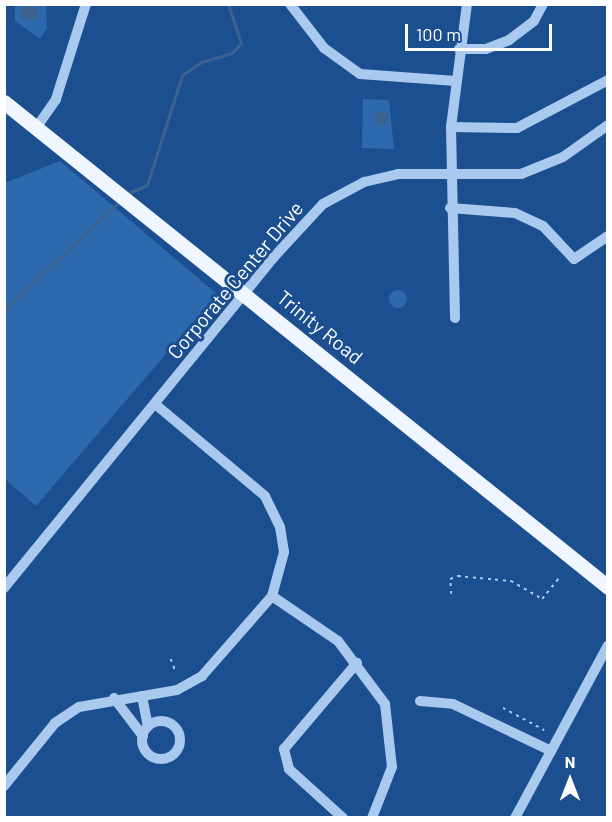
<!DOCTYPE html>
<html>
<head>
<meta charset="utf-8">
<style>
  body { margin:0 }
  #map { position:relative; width:612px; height:822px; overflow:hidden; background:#1b4f8f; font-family:Barlow,sans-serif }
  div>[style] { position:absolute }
  .green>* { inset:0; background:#2e69ad }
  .round { border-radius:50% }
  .water>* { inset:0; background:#3c6290 }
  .stream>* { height:3px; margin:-1.5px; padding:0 1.5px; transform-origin:1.5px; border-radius:1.5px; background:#3c6290 }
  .path>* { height:1.5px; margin-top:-0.75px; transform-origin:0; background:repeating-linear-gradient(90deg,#a9c9ee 0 3px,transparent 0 7.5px) }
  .minor>* { height:10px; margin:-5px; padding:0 5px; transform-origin:5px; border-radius:5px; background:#a9c9ee }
  .minor>.ring { margin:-5px; padding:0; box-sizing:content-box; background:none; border:10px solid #a9c9ee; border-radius:50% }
  .major>* { height:15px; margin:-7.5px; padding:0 7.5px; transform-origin:7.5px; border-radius:7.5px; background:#f0f6ff }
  span { translate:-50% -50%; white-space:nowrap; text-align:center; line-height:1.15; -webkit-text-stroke:6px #1b4f8f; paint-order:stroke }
  .street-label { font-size:20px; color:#fff }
  .frame { position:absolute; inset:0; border:6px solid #fff; pointer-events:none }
  .north { position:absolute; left:540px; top:750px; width:60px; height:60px; -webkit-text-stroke:4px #1b4f8f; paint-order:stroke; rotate:0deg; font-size:16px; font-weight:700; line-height:24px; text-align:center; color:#fff }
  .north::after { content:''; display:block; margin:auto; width:21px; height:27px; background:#fff; clip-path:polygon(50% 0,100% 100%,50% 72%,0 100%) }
  .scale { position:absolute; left:405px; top:24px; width:147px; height:27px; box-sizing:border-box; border:3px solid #fff; border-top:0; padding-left:8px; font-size:18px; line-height:21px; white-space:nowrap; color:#fff; -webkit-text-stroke:4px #1b4f8f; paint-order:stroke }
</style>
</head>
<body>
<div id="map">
  <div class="green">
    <div style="clip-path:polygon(15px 5px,46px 5px,47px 28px,40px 39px,15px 21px)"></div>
    <div style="clip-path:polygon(363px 99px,389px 100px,394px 149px,362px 148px)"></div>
    <div style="clip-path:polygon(60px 161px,217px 294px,36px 506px,5px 479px,5px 183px)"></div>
    <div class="round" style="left:389px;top:290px;width:18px;height:18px"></div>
  </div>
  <div class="water">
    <div class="round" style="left:20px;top:3px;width:18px;height:18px"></div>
    <div class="round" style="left:374px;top:111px;width:14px;height:14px"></div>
  </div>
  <div class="stream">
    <div style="left:130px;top:192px;width:18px;rotate:-22deg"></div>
    <div style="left:147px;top:185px;width:115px;rotate:-72.3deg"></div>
    <div style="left:182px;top:75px;width:23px;rotate:-34deg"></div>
    <div style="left:201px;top:62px;width:32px;rotate:-16deg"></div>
    <div style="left:232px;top:53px;width:13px;rotate:-48deg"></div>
    <div style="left:241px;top:43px;width:41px;rotate:-108.4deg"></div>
    <div style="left:4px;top:310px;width:155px;rotate:-43.2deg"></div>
  </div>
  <div class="path">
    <div style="left:451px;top:594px;width:15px;rotate:-94deg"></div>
    <div style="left:450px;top:579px;width:9px;rotate:-21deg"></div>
    <div style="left:458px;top:576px;width:53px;rotate:5.4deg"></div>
    <div style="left:511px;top:581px;width:36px;rotate:30deg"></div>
    <div style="left:542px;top:599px;width:27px;rotate:-51deg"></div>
    <div style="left:171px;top:659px;width:12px;rotate:70deg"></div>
    <div style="left:503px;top:708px;width:47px;rotate:28.2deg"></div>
  </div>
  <div class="minor">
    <div style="left:290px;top:4px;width:56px;rotate:52.3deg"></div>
    <div style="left:324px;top:48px;width:44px;rotate:35.8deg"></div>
    <div style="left:360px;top:74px;width:96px;rotate:4.2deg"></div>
    <div style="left:459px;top:49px;width:27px"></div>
    <div style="left:486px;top:49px;width:25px;rotate:-21deg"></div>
    <div style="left:509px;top:40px;width:31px;rotate:-37deg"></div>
    <div style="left:534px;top:21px;width:19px;rotate:-62deg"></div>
    <div style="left:451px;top:127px;width:66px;rotate:0.9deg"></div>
    <div style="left:517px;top:128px;width:103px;rotate:-27.8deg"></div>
    <div style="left:36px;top:128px;width:35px;rotate:-55deg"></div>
    <div style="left:56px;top:99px;width:100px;rotate:-72.5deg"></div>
    <div style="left:450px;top:208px;width:65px;rotate:4.4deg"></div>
    <div style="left:515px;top:213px;width:31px;rotate:25deg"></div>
    <div style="left:543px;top:226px;width:45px;rotate:46.8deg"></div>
    <div style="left:574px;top:259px;width:41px;rotate:-34.1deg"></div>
    <div style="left:455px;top:318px;width:191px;rotate:-91.2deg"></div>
    <div style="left:451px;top:127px;width:124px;rotate:-82.6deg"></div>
    <div style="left:4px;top:588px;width:426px;rotate:-50.8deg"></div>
    <div style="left:273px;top:258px;width:74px;rotate:-47.2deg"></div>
    <div style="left:323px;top:204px;width:47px;rotate:-28.2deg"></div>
    <div style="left:364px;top:182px;width:35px;rotate:-13deg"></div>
    <div style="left:398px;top:174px;width:123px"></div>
    <div style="left:521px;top:174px;width:45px;rotate:-22deg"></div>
    <div style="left:563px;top:157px;width:55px;rotate:-35.4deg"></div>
    <div style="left:272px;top:596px;width:80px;rotate:34.3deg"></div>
    <div style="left:338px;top:641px;width:79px;rotate:53.3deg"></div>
    <div style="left:385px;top:704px;width:63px;rotate:83.7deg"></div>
    <div style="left:392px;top:767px;width:55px;rotate:111.4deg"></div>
    <div style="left:142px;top:696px;width:31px;rotate:79deg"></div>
    <div style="left:114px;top:698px;width:48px;rotate:52.7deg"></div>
    <div style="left:420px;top:701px;width:33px;rotate:5deg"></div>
    <div style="left:453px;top:704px;width:109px;rotate:25.6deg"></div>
    <div class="ring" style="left:142px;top:721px;width:28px;height:28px"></div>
    <div style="left:4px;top:786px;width:81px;rotate:-51deg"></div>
    <div style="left:55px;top:723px;width:29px;rotate:-34deg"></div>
    <div style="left:79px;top:707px;width:99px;rotate:-9.8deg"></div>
    <div style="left:177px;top:690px;width:29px;rotate:-29deg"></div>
    <div style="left:202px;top:676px;width:106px;rotate:-48.8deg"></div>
    <div style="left:272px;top:596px;width:46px;rotate:-74.7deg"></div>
    <div style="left:284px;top:552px;width:25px;rotate:-99deg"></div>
    <div style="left:280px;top:527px;width:34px;rotate:-116deg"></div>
    <div style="left:265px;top:496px;width:143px;rotate:-140.1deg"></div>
    <div style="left:343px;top:818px;width:73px;rotate:-137.8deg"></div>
    <div style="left:289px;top:769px;width:21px;rotate:-104deg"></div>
    <div style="left:284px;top:749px;width:113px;rotate:-49.7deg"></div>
    <div style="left:515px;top:818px;width:196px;rotate:-61.7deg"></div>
  </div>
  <div class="major">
    <div style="left:4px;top:102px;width:775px;rotate:38.76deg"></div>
  </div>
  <div class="street-label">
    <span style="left:235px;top:280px;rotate:-50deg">Corporate Center Drive</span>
    <span style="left:320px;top:327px;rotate:39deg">Trinity Road</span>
  </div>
  <div class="frame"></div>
  <div class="north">N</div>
  <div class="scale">100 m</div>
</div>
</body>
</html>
